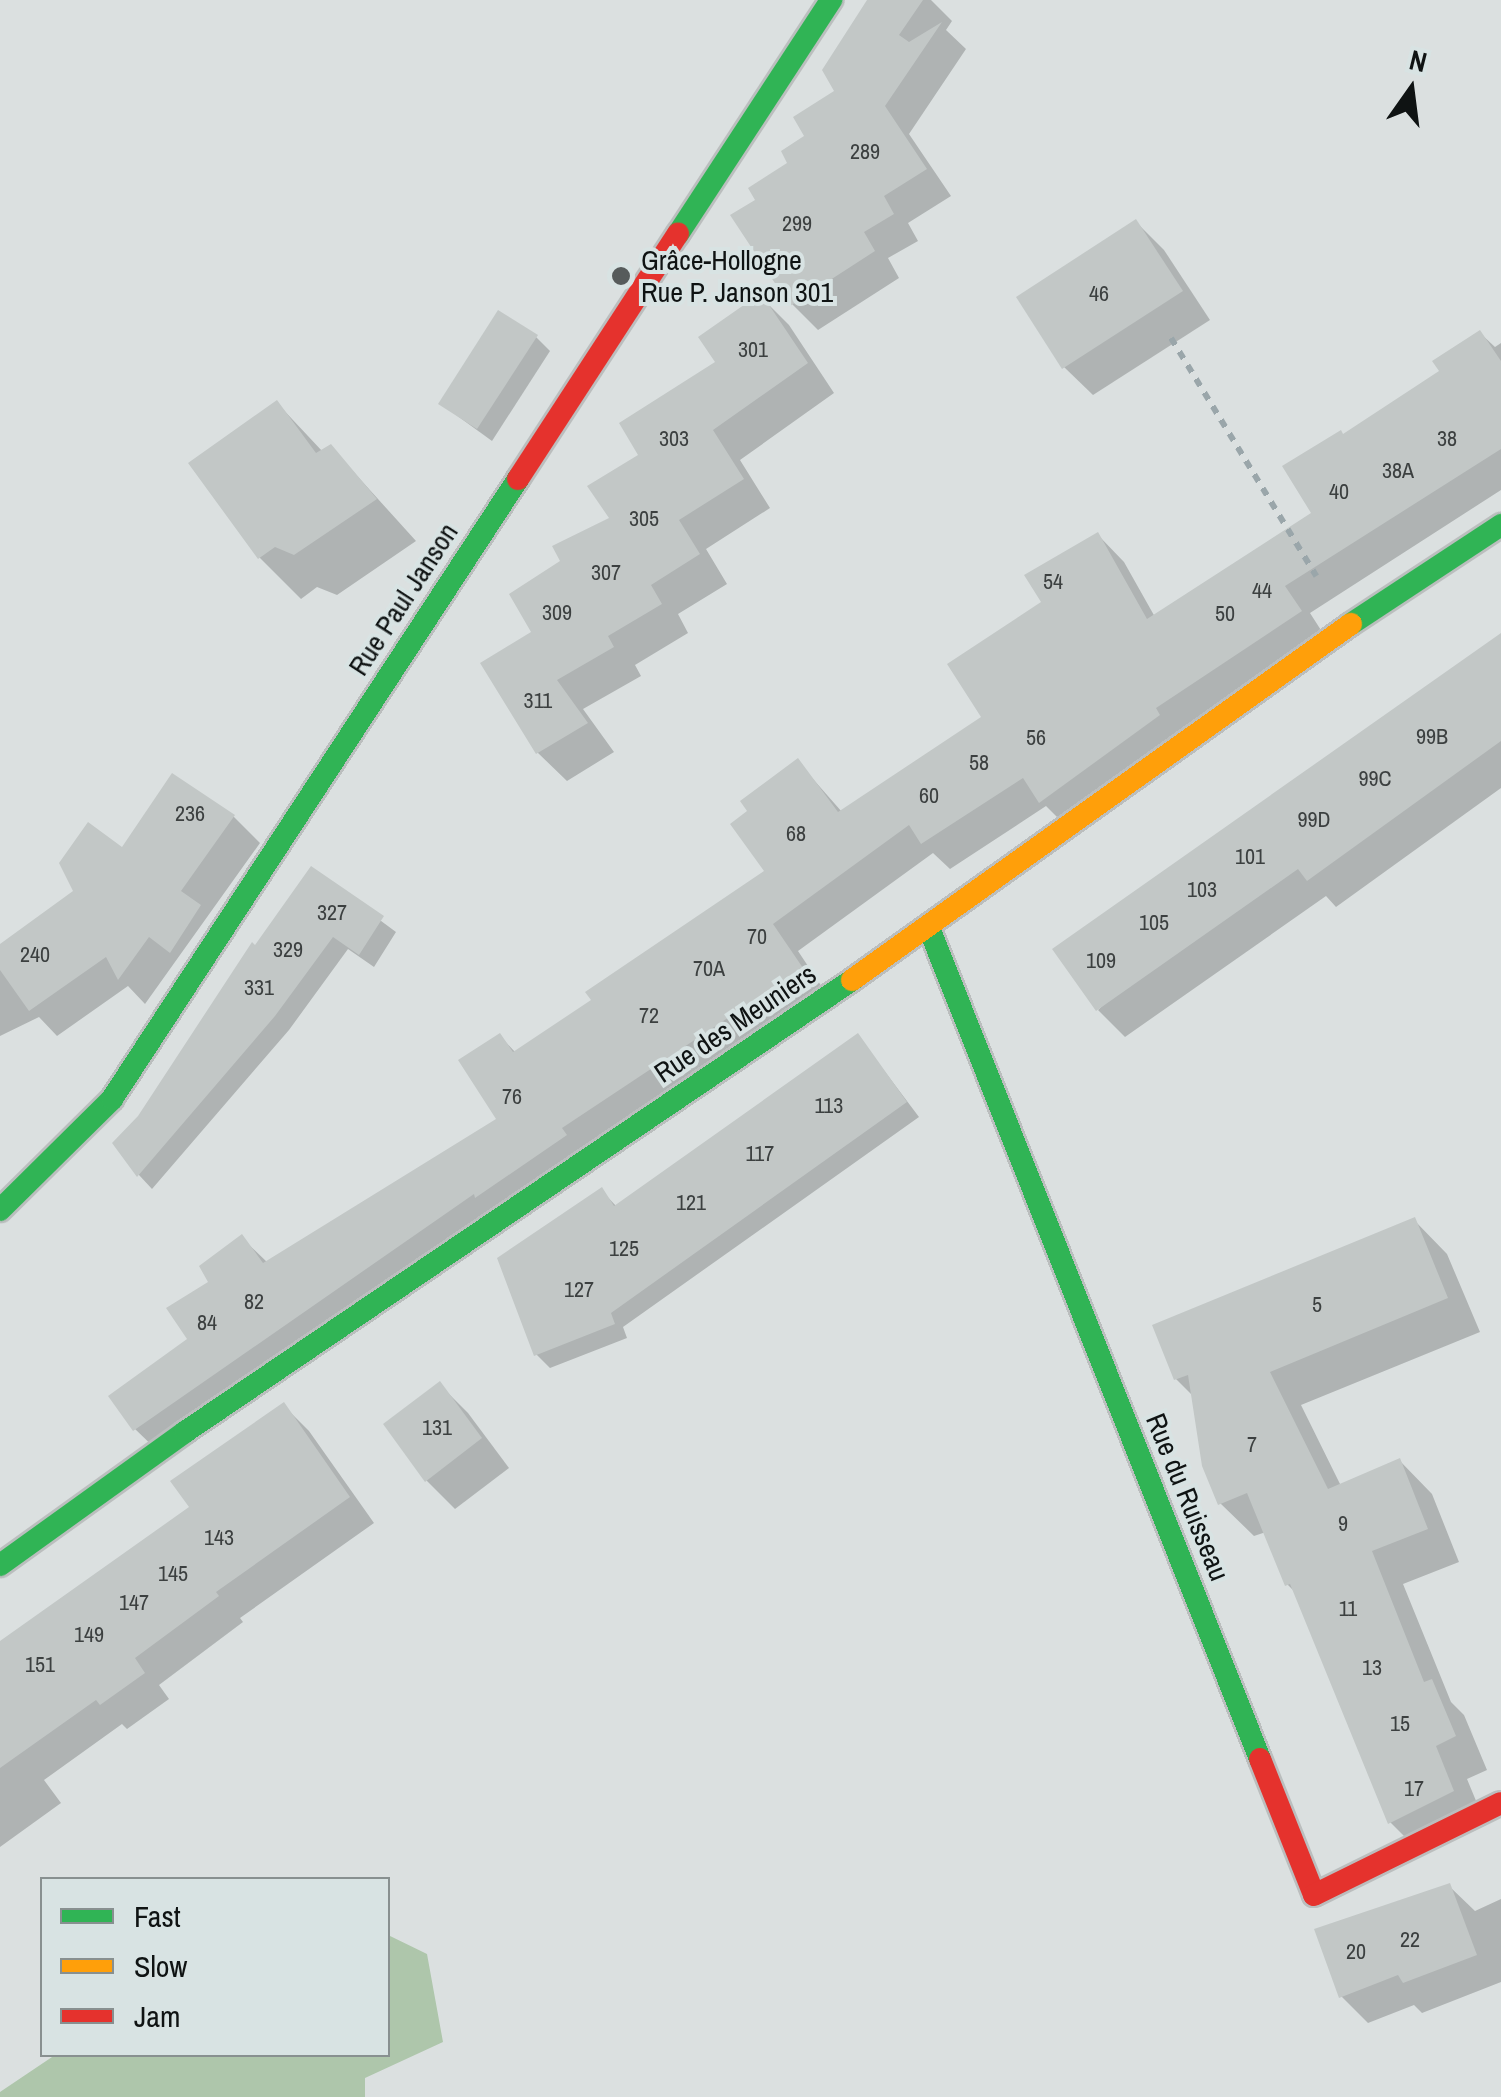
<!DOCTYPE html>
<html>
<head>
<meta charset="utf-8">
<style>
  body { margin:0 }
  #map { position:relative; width:1501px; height:2097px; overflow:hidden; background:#dbe0e0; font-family:"Archivo Narrow",sans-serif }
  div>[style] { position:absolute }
  .forest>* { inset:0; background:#aec6ab }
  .shadow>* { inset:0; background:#0003 }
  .building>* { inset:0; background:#c2c7c6 }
  .path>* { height:6px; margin-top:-3px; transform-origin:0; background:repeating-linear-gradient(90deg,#9aa6aa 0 8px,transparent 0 16px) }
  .roads { filter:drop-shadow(2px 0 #bbbebe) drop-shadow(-2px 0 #bbbebe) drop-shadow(0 2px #bbbebe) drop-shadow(0 -2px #bbbebe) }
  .fast>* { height:22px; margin:-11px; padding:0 11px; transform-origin:11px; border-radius:11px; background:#30b455 }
  .slow>* { height:22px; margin:-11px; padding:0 11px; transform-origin:11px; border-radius:11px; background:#ff9f0a }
  .jam>* { height:22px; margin:-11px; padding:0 11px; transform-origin:11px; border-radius:11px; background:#e5322d }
  .dots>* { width:28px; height:28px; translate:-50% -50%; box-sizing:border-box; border:5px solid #d8e3e3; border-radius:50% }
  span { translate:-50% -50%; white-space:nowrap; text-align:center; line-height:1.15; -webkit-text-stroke:8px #d8e3e3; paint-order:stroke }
  .number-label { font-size:22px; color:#3c4040 }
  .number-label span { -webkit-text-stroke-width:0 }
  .poi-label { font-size:28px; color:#0f1313 }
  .left { translate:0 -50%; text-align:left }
  .street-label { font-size:28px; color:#0f1313 }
  .legend { position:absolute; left:40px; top:1877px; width:350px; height:180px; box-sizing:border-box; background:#d8e3e3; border:2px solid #889090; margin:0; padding:12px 18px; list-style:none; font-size:30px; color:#0f1313 }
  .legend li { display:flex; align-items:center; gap:20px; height:50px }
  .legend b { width:50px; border:2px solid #889090 }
  .north { position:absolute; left:1361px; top:40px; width:100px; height:100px; -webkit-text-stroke:8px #d8e3e3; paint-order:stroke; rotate:14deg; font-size:28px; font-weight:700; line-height:40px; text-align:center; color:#0f1313 }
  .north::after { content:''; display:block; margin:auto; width:35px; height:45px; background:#0f1313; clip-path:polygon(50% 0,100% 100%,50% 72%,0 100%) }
</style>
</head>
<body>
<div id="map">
  <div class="forest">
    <div style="clip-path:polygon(388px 1935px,427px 1954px,443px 2042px,365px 2078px,365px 2097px,0 2097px,0 2092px,55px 2055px,388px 2054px)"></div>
  </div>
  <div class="shadow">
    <div style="clip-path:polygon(871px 0,931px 0,952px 21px,946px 30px,966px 49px,909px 134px,951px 196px,908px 223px,918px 241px,888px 258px,899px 278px,818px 330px,792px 304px,759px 200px,790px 164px,837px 91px)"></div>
    <div style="clip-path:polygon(1136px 222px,1164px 250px,1210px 320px,1093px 395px,1064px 367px)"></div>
    <div style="clip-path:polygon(761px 297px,789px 325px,834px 393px,740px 460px,770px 508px,706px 549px,727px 584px,678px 614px,688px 633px,635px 665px,641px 676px,583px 709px,614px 752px,567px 781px,538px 753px,483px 664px,535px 633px,564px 562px,612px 519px,641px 456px,718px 363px)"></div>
    <div style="clip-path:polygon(1480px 333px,1495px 347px,1501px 343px,1501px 490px,1310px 613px,1326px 638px,1068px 828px,1046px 806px,950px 869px,933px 853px,798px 951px,828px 996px,162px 1455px,135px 1429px,191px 1340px,211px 1283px,242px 1238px,268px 1263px,500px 1119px,500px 1036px,516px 1053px,594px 1001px,768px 872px,798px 762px,842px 812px,985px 717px,1045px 603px,1098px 535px,1124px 562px,1155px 617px,1315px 513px,1344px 436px,1442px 372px)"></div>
    <div style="clip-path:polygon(536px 337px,550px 351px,492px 441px,441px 404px)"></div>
    <div style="clip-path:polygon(277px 403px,323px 452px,331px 447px,416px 541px,337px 595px,317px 587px,301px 599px,260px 558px,191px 464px)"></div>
    <div style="clip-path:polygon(1501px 636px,1501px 788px,1336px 907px,1326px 896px,1125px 1037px,1098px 1010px)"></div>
    <div style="clip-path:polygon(173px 776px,234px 817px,260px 843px,145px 1004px,128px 986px,57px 1036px,39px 1017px,0 1036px,0 947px,76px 892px,123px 851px)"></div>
    <div style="clip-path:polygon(312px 870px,396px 932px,374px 967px,348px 949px,289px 1030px,152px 1189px,139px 1175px,140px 1118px)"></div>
    <div style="clip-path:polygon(858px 1036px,919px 1117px,623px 1327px,627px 1338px,550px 1368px,536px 1354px,602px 1191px,617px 1207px)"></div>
    <div style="clip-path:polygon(1414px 1220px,1447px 1254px,1480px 1332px,1301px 1405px,1341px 1486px,1399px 1460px,1432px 1494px,1459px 1562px,1403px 1584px,1451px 1702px,1464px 1715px,1487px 1770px,1467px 1779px,1486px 1825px,1423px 1855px,1390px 1822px,1298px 1595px,1287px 1584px,1266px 1532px,1254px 1536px,1220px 1503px,1194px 1397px,1176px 1379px)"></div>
    <div style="clip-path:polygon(440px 1385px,468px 1413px,509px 1468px,455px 1509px,427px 1481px,387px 1424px)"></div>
    <div style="clip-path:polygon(284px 1406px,309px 1431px,374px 1523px,240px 1618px,243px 1622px,159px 1685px,169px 1699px,127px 1729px,122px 1724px,44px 1780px,61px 1803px,0 1847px,0 1647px,192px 1507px)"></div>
    <div style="clip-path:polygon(1449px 1886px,1475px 1911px,1501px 1899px,1501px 1982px,1422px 2013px,1414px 2005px,1368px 2023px,1341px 1996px)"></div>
  </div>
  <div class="building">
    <div style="clip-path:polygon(867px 0,923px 0,899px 35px,909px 42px,942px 22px,885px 106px,927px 169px,884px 196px,894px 214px,864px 232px,875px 251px,790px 306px,730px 215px,755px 200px,748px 188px,787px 163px,781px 151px,804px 136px,793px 117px,834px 91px,822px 70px)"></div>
    <div style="clip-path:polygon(1136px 219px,1183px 291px,1062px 369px,1016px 297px)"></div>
    <div style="clip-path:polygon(761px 293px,808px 363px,713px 430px,744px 479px,679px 520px,700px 554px,651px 585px,662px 604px,608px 636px,614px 647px,557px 680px,588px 723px,536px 754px,480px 663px,531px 632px,509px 594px,560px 561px,552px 546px,609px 518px,587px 486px,638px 455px,619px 423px,715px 362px,698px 337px)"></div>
    <div style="clip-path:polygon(498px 310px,538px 335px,477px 429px,438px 404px)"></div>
    <div style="clip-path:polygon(1480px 330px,1501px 361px,1501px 449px,1285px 586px,1302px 611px,1156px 708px,1160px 715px,1039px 803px,1023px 778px,921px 844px,909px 825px,773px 924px,803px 968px,562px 1128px,567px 1135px,475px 1198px,474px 1194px,133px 1431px,108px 1396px,187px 1339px,166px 1308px,208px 1282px,199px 1266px,242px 1234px,263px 1263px,496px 1119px,458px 1060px,500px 1033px,513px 1052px,591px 1000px,585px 992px,764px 871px,730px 824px,747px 811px,740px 801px,798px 758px,838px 812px,981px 717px,947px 664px,1041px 602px,1024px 575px,1098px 532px,1147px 619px,1311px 513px,1282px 466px,1341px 430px,1343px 434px,1439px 371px,1432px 361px)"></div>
    <div style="clip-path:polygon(277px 400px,316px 453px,331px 444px,377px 499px,294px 555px,275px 547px,258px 559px,188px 463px)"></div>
    <div style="clip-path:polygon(1501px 633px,1501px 741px,1307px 881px,1298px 869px,1096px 1011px,1052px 949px)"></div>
    <div style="clip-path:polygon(172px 773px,235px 815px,181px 891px,201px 905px,170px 953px,149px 937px,118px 980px,106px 957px,29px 1011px,0 970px,0 944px,73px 891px,59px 863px,88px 822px,122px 847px)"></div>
    <div style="clip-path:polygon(311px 866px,384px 916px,359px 955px,333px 937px,275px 1016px,137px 1177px,112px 1143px,138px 1116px,252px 942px,255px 945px)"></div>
    <div style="clip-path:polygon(858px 1033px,907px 1102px,611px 1313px,615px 1324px,534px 1356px,497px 1258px,602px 1187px,614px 1206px)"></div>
    <div style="clip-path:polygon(1415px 1217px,1448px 1298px,1270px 1372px,1328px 1489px,1400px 1458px,1428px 1529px,1372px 1551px,1424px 1682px,1432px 1679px,1456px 1736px,1436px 1746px,1454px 1791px,1388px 1824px,1290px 1584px,1285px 1586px,1247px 1493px,1218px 1505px,1202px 1466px,1188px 1375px,1174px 1380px,1152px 1325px)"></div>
    <div style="clip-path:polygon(440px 1381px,482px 1438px,425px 1482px,383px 1424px)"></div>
    <div style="clip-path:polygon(284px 1402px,350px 1497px,216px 1592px,219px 1596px,135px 1658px,145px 1673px,100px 1705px,96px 1700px,0 1768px,0 1641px,189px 1507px,170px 1481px)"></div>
    <div style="clip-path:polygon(1450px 1883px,1477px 1955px,1403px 1983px,1398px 1975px,1339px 1998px,1314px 1929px)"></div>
  </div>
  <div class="path">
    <div style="left:1171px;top:338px;width:279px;rotate:58.6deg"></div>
  </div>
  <div class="roads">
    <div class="fast">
      <div style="left:678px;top:234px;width:280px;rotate:-56.8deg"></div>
      <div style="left:1351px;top:624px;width:180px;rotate:-33.4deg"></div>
      <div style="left:929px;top:928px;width:894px;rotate:68.28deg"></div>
      <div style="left:0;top:1210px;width:158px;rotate:-44.7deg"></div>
      <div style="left:112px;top:1099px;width:741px;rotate:-56.78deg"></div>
      <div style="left:0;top:1565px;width:228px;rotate:-35.7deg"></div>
      <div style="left:185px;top:1432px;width:806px;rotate:-34.12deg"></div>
    </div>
    <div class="slow">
      <div style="left:852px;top:980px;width:613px;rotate:-35.51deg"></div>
    </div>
    <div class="jam">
      <div style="left:518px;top:479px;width:293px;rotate:-56.9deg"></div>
      <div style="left:1260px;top:1759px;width:146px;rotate:68.3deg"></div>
      <div style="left:1314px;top:1895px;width:208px;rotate:-26.2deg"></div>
    </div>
  </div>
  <div class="dots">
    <div style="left:621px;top:276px;background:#565b5b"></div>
  </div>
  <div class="number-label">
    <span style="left:865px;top:152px">289</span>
    <span style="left:797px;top:224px">299</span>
    <span style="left:1099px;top:294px">46</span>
    <span style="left:753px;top:350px">301</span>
    <span style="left:674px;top:439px">303</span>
    <span style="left:1447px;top:439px">38</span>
    <span style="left:1398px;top:471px">38A</span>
    <span style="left:1339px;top:492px">40</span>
    <span style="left:644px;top:519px">305</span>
    <span style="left:606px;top:573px">307</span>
    <span style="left:1053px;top:582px">54</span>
    <span style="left:1262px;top:591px">44</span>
    <span style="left:557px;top:613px">309</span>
    <span style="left:1225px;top:614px">50</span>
    <span style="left:538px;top:701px">311</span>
    <span style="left:1432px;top:737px">99B</span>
    <span style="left:1036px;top:738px">56</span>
    <span style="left:979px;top:763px">58</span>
    <span style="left:1375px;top:779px">99C</span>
    <span style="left:929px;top:796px">60</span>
    <span style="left:190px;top:814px">236</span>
    <span style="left:1314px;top:820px">99D</span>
    <span style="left:796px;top:834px">68</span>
    <span style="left:1250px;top:857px">101</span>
    <span style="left:1202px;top:890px">103</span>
    <span style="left:332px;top:913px">327</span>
    <span style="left:1154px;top:923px">105</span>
    <span style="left:757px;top:937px">70</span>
    <span style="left:288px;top:950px">329</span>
    <span style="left:35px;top:955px">240</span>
    <span style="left:1101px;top:961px">109</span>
    <span style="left:709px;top:969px">70A</span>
    <span style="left:259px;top:988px">331</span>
    <span style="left:649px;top:1016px">72</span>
    <span style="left:512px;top:1097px">76</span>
    <span style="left:829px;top:1106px">113</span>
    <span style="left:760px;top:1154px">117</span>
    <span style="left:691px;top:1203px">121</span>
    <span style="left:624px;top:1249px">125</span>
    <span style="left:579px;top:1290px">127</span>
    <span style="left:254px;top:1302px">82</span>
    <span style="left:1317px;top:1305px">5</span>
    <span style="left:207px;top:1323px">84</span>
    <span style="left:437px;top:1428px">131</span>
    <span style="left:1252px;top:1445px">7</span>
    <span style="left:1343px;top:1524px">9</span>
    <span style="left:219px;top:1538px">143</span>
    <span style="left:173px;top:1574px">145</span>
    <span style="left:134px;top:1603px">147</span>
    <span style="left:1348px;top:1609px">11</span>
    <span style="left:89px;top:1635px">149</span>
    <span style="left:40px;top:1665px">151</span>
    <span style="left:1372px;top:1668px">13</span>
    <span style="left:1400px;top:1724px">15</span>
    <span style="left:1414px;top:1789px">17</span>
    <span style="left:1410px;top:1940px">22</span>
    <span style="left:1356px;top:1952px">20</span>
  </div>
  <div class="poi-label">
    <span class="left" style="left:641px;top:276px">Grâce-Hollogne<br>Rue P. Janson 301</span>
  </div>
  <div class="street-label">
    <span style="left:403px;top:599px;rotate:-57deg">Rue Paul Janson</span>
    <span style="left:735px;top:1023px;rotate:-34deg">Rue des Meuniers</span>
    <span style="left:1188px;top:1497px;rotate:68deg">Rue du Ruisseau</span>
  </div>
  <ul class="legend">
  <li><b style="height:12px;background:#30b455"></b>Fast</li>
  <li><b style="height:12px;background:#ff9f0a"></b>Slow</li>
  <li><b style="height:12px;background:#e5322d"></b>Jam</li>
  </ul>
  <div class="north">N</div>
</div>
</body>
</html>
